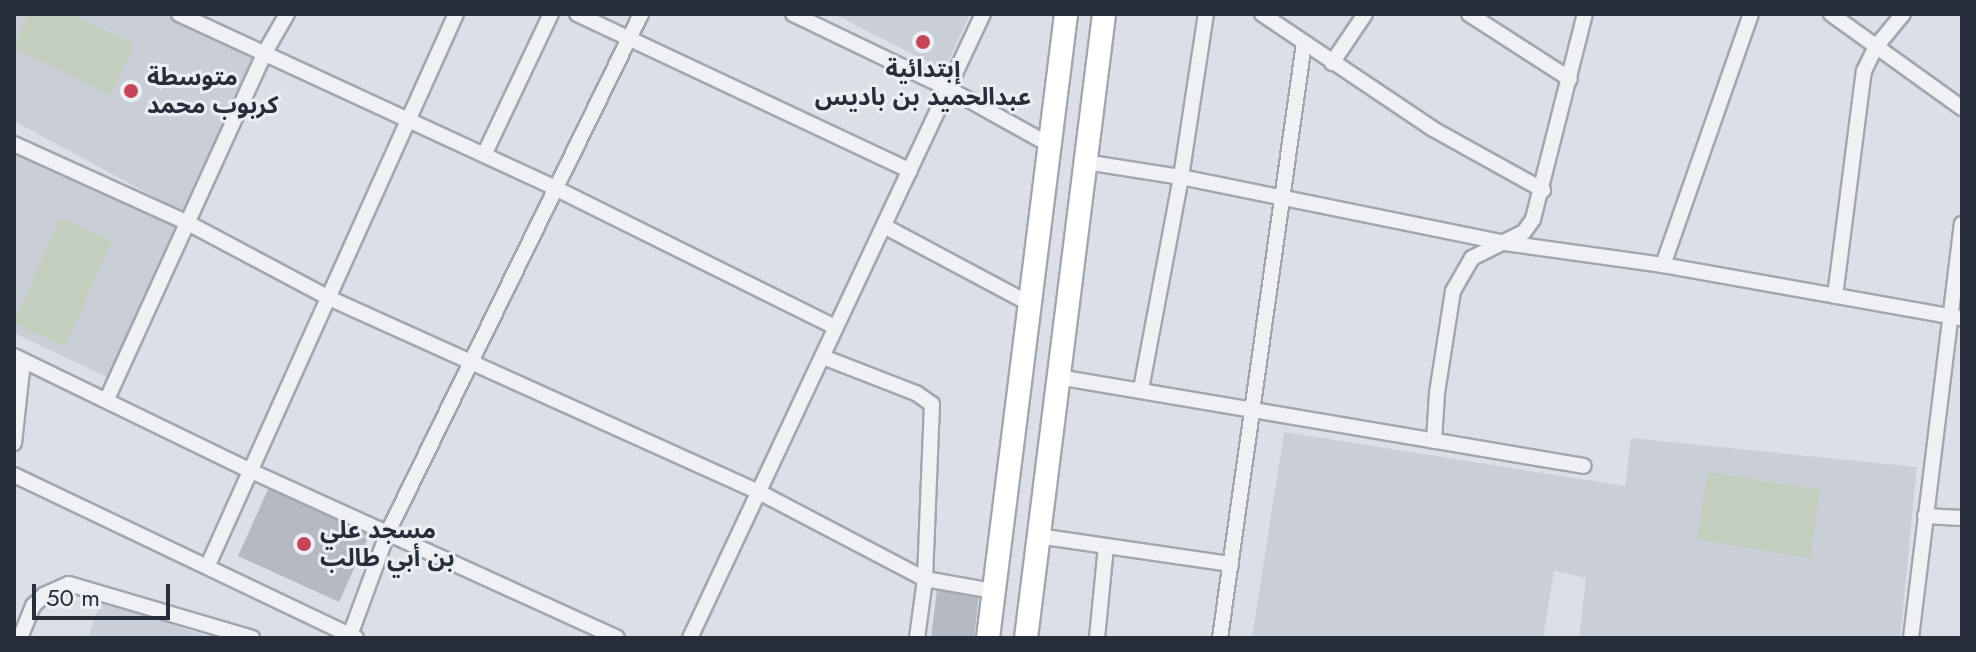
<!DOCTYPE html>
<html>
<head>
<meta charset="utf-8">
<style>
  body { margin:0 }
  #map { position:relative; width:1976px; height:652px; overflow:hidden; background:#dce0e6; font-family:Jost,"Noto Sans Arabic",sans-serif }
  div>[style] { position:absolute }
  .built>* { inset:0; background:#cacfd7 }
  .green>* { inset:0; background:#c2cfbe }
  .building>* { inset:0; background:#b4b9c2 }
  .roads { filter:drop-shadow(2px 0 #a2a7af) drop-shadow(-2px 0 #a2a7af) drop-shadow(0 2px #a2a7af) drop-shadow(0 -2px #a2a7af) }
  .street>* { height:14px; margin:-7px; padding:0 7px; transform-origin:7px; border-radius:7px; background:#eff1f4 }
  .secondary>* { height:22px; margin:-11px; padding:0 11px; transform-origin:11px; border-radius:11px; background:#fff }
  .dots>* { width:22px; height:22px; translate:-50% -50%; box-sizing:border-box; border:4px solid #ebeff4; border-radius:50% }
  span { translate:-50% -50%; white-space:nowrap; text-align:center; line-height:1.15; -webkit-text-stroke:6px #ebeff4; paint-order:stroke }
  .poi-label { font-size:24px; color:#272e3b; font-weight:700 }
  .left { translate:0 -50%; text-align:left }
  .frame { position:absolute; inset:0; border:16px solid #272e3b; pointer-events:none }
  .scale { position:absolute; left:32px; top:584px; width:138px; height:36px; box-sizing:border-box; border:4px solid #272e3b; border-top:0; padding-left:10px; font-size:24px; line-height:28px; white-space:nowrap; color:#272e3b; -webkit-text-stroke:6px #ebeff4; paint-order:stroke }
</style>
</head>
<body>
<div id="map">
  <div class="built">
    <div style="clip-path:polygon(14px 14px,167px 14px,262px 61px,193px 218px,14px 121px)"></div>
    <div style="clip-path:polygon(834px 14px,970px 14px,944px 70px)"></div>
    <div style="clip-path:polygon(14px 148px,190px 227px,111px 379px,14px 333px)"></div>
    <div style="clip-path:polygon(1284px 432px,1625px 486px,1631px 438px,1917px 467px,1900px 638px,1579px 638px,1586px 578px,1554px 571px,1543px 638px,1252px 638px)"></div>
    <div style="clip-path:polygon(101px 601px,212px 638px,88px 638px)"></div>
  </div>
  <div class="green">
    <div style="clip-path:polygon(28px 14px,71px 14px,134px 44px,111px 95px,14px 48px)"></div>
    <div style="clip-path:polygon(60px 218px,112px 241px,65px 347px,14px 323px)"></div>
    <div style="clip-path:polygon(1708px 472px,1820px 490px,1810px 558px,1697px 539px)"></div>
  </div>
  <div class="building">
    <div style="clip-path:polygon(270px 485px,371px 531px,339px 602px,238px 556px)"></div>
    <div style="clip-path:polygon(937px 590px,979px 595px,974px 638px,931px 638px)"></div>
  </div>
  <div class="roads">
    <div class="street">
      <div style="left:179px;top:14px;width:417px;rotate:24.8deg"></div>
      <div style="left:557px;top:189px;width:310px;rotate:26.4deg"></div>
      <div style="left:577px;top:14px;width:368px;rotate:25.2deg"></div>
      <div style="left:793px;top:14px;width:173px;rotate:25.7deg"></div>
      <div style="left:949px;top:89px;width:115px;rotate:29deg"></div>
      <div style="left:1262px;top:14px;width:206px;rotate:33.9deg"></div>
      <div style="left:1433px;top:129px;width:126px;rotate:29deg"></div>
      <div style="left:1469px;top:14px;width:120px;rotate:32.8deg"></div>
      <div style="left:1831px;top:14px;width:161px;rotate:35.7deg"></div>
      <div style="left:1332px;top:63px;width:59px;rotate:-56deg"></div>
      <div style="left:14px;top:144px;width:191px;rotate:24.4deg"></div>
      <div style="left:188px;top:223px;width:160px;rotate:28deg"></div>
      <div style="left:329px;top:298px;width:472px;rotate:24.3deg"></div>
      <div style="left:759px;top:492px;width:187px;rotate:27.7deg"></div>
      <div style="left:925px;top:579px;width:70px;rotate:9.9deg"></div>
      <div style="left:484px;top:155px;width:156px;rotate:-64.6deg"></div>
      <div style="left:1085px;top:162px;width:97px;rotate:8.9deg"></div>
      <div style="left:1181px;top:177px;width:331px;rotate:11.5deg"></div>
      <div style="left:1505px;top:243px;width:160px;rotate:7.9deg"></div>
      <div style="left:1663px;top:265px;width:304px;rotate:10.1deg"></div>
      <div style="left:884px;top:226px;width:168px;rotate:28.1deg"></div>
      <div style="left:1663px;top:265px;width:266px;rotate:-70.7deg"></div>
      <div style="left:1835px;top:296px;width:227px;rotate:-82.7deg"></div>
      <div style="left:1864px;top:71px;width:25px;rotate:-64deg"></div>
      <div style="left:1875px;top:48px;width:44px;rotate:-50.5deg"></div>
      <div style="left:14px;top:356px;width:263px;rotate:25.9deg"></div>
      <div style="left:251px;top:471px;width:402px;rotate:24.5deg"></div>
      <div style="left:823px;top:357px;width:100px;rotate:21.2deg"></div>
      <div style="left:916px;top:393px;width:19px;rotate:35deg"></div>
      <div style="left:932px;top:404px;width:175px;rotate:92.3deg"></div>
      <div style="left:925px;top:579px;width:60px;rotate:97.7deg"></div>
      <div style="left:1058px;top:377px;width:533px;rotate:9.6deg"></div>
      <div style="left:1141px;top:389px;width:216px;rotate:-79.3deg"></div>
      <div style="left:1181px;top:177px;width:165px;rotate:-81.3deg"></div>
      <div style="left:107px;top:399px;width:379px;rotate:-65.5deg"></div>
      <div style="left:264px;top:54px;width:46px;rotate:-60.1deg"></div>
      <div style="left:1434px;top:441px;width:48px;rotate:-86.4deg"></div>
      <div style="left:1437px;top:393px;width:103px;rotate:-81.1deg"></div>
      <div style="left:1453px;top:291px;width:38px;rotate:-60deg"></div>
      <div style="left:1472px;top:258px;width:58px;rotate:-26.6deg"></div>
      <div style="left:1524px;top:232px;width:16px;rotate:-55deg"></div>
      <div style="left:1533px;top:219px;width:211px;rotate:-75.8deg"></div>
      <div style="left:14px;top:443px;width:82px;rotate:-83.7deg"></div>
      <div style="left:14px;top:475px;width:379px;rotate:25.5deg"></div>
      <div style="left:1925px;top:516px;width:37px;rotate:3deg"></div>
      <div style="left:1038px;top:536px;width:195px;rotate:8.3deg"></div>
      <div style="left:208px;top:565px;width:604px;rotate:-65.77deg"></div>
      <div style="left:20px;top:638px;width:35px;rotate:-68deg"></div>
      <div style="left:33px;top:606px;width:16px;rotate:-45deg"></div>
      <div style="left:44px;top:595px;width:27px;rotate:-24deg"></div>
      <div style="left:69px;top:584px;width:191px;rotate:16.4deg"></div>
      <div style="left:349px;top:638px;width:113px;rotate:-69.8deg"></div>
      <div style="left:388px;top:532px;width:576px;rotate:-63.97deg"></div>
      <div style="left:690px;top:638px;width:689px;rotate:-64.85deg"></div>
      <div style="left:1097px;top:638px;width:92px;rotate:-84.4deg"></div>
      <div style="left:1220px;top:638px;width:601px;rotate:-81.96deg"></div>
      <div style="left:1911px;top:638px;width:417px;rotate:-83deg"></div>
    </div>
    <div class="secondary">
      <div style="left:988px;top:638px;width:629px;rotate:-82.87deg"></div>
      <div style="left:1026px;top:638px;width:629px;rotate:-82.87deg"></div>
    </div>
  </div>
  <div class="dots">
    <div style="left:923px;top:42px;background:#c7455a"></div>
    <div style="left:131px;top:91px;background:#c7455a"></div>
    <div style="left:304px;top:544px;background:#c7455a"></div>
  </div>
  <div class="poi-label">
    <span style="left:923px;top:83px">إبتدائية<br>عبدالحميد بن باديس</span>
    <span class="left" style="left:147px;top:91px">متوسطة<br>كربوب محمد</span>
    <span class="left" style="left:320px;top:544px">مسجد علي<br>بن أبي طالب</span>
  </div>
  <div class="frame"></div>
  <div class="scale">50 m</div>
</div>
</body>
</html>
